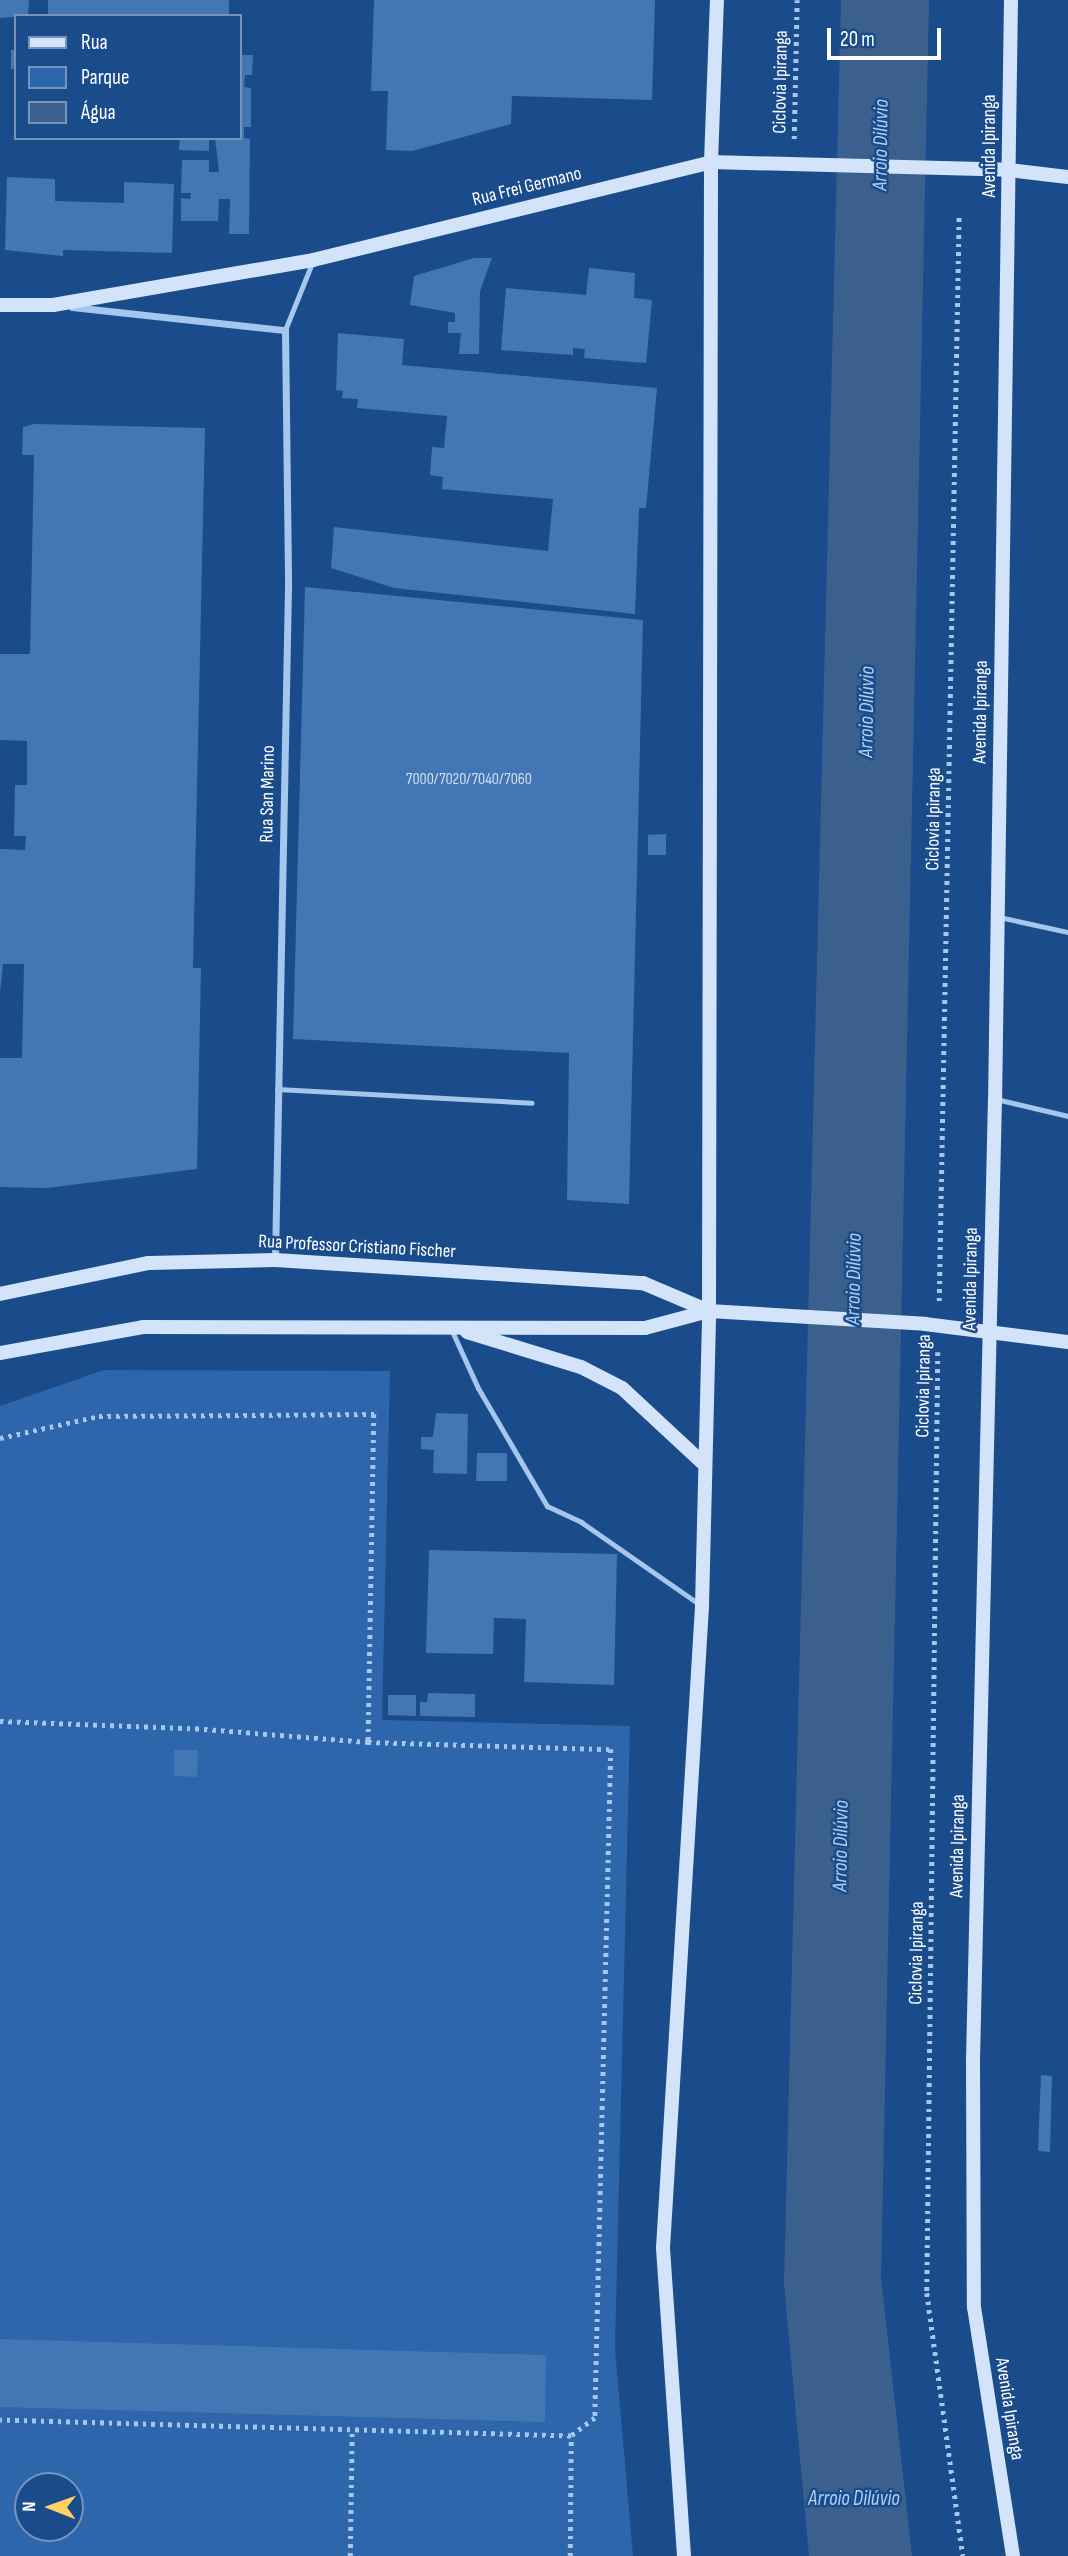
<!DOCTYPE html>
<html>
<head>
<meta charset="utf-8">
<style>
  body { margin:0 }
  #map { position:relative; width:1068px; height:2556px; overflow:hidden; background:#1a4c8c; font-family:"Sofia Sans Condensed",sans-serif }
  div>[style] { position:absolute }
  .green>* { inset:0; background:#2d66aa }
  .water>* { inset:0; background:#3b608d }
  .building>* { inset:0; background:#4376b4 }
  .path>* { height:4.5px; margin-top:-2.25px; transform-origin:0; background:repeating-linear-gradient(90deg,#a5c6ed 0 3.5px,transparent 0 8.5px) }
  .lane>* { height:5px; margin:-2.5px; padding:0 2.5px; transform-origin:2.5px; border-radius:2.5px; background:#a5c6ed }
  .street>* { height:7px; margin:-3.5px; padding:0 3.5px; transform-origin:3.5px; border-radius:3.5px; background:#a5c6ed }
  .secondary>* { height:14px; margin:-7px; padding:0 7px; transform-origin:7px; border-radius:7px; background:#d2e3fa }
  span { translate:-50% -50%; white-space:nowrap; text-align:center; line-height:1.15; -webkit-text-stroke:5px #1a4c8c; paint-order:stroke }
  .number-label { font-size:16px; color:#d0ddec }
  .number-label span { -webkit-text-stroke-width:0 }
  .street-label { font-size:19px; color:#fff }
  .water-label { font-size:21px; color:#b1d0f5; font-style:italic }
  .legend { position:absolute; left:14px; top:14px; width:228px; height:126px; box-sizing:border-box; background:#1a4c8c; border:2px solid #7694ba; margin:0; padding:9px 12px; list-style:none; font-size:21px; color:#fff }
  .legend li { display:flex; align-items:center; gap:14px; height:35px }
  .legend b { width:35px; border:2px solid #7694ba }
  .north { position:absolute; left:14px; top:2472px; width:70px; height:70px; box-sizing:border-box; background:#1a4c8c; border:2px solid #7694ba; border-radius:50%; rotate:271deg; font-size:19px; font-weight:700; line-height:28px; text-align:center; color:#fff }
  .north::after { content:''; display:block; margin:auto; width:24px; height:32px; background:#ffd162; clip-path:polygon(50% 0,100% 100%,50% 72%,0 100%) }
  .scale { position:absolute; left:827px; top:28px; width:114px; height:32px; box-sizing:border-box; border:4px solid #fff; border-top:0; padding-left:9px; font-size:21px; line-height:24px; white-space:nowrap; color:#fff; -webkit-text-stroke:5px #1a4c8c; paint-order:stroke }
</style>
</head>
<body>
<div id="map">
  <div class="green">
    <div style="clip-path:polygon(evenodd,104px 1370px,390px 1371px,382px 1720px,630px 1726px,615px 2349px,633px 2556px,0 2556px,0 1406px,104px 1370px,28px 2486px,70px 2486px,70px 2528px,28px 2528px,28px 2486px)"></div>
  </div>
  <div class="water">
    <div style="clip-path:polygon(841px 0,929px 0,881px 2278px,912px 2556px,809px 2556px,784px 2284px)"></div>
  </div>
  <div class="building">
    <div style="clip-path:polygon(0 0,29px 0,28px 16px,0 18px)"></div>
    <div style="clip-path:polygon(48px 0,229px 0,229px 16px,48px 16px)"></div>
    <div style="clip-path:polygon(374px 0,655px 0,652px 100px,512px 96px,511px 124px,412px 151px,386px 150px,388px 91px,371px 91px)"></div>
    <div style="clip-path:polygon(11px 50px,16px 50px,16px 69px,11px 69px)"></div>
    <div style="clip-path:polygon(240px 55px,253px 55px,252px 75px,245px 75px,244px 87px,251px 88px,251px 127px,244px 127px,244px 138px,250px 139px,249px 234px,229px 234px,230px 199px,219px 199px,218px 221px,181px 221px,181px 198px,190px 199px,191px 193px,181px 193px,182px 160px,209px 160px,209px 172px,219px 172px,215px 138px,240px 138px)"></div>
    <div style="clip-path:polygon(180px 138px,209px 138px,209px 151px,179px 150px)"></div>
    <div style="clip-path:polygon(7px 177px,55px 179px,55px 201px,124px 203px,124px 182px,174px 184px,172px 253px,63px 250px,63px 256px,5px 250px)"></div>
    <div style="clip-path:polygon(474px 258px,492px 258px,480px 291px,479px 354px,459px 354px,461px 333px,448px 333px,448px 322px,455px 322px,455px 313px,410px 305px,414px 276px)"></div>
    <div style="clip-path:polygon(589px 268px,635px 273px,634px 298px,652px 300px,646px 363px,584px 358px,585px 349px,573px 348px,573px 355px,501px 350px,506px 288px,586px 295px)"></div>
    <div style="clip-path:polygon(338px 333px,404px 339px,402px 365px,657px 388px,646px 508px,639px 508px,635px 614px,394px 588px,331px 568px,334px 527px,548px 551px,553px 499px,442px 489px,443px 477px,430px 475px,432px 447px,444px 448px,447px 416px,357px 408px,358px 399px,342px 398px,343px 391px,336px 390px)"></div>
    <div style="clip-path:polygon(34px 424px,205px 428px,193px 968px,201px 968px,197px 1169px,47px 1188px,0 1187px,0 1058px,22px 1058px,24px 964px,3px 964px,0 994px,0 849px,25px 850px,26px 836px,14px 836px,15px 785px,27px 785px,27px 741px,0 740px,0 654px,30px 654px,34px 455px,22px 455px,23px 427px)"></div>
    <div style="clip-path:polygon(305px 587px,643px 620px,629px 1204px,567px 1200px,569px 1053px,293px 1039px)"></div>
    <div style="clip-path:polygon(666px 834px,666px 855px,648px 855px,648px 835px)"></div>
    <div style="clip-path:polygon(436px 1413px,468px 1414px,467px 1474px,433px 1473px,434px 1450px,421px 1449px,421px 1437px,433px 1437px)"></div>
    <div style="clip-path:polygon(477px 1453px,507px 1453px,507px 1481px,476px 1481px)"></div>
    <div style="clip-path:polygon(429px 1550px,617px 1554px,614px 1685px,524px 1682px,526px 1619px,494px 1618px,493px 1654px,426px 1653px)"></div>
    <div style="clip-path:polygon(428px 1693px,475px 1694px,475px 1717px,420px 1716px,420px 1702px,427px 1702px)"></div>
    <div style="clip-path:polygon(388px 1695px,416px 1695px,416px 1716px,388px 1715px)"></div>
    <div style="clip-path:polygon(174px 1750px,198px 1750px,197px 1777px,174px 1776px)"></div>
    <div style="clip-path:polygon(1041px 2075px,1052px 2076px,1050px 2152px,1038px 2151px)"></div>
    <div style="clip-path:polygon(0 2339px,546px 2355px,545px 2422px,0 2407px)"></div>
  </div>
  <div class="path">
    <div style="left:794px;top:139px;width:139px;rotate:-88.8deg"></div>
    <div style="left:939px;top:1301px;width:1088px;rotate:-88.95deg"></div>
    <div style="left:938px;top:1352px;width:941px;rotate:90.67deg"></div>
    <div style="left:927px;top:2293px;width:265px;rotate:82.2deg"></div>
    <div style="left:0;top:1438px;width:101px;rotate:-12.5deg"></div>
    <div style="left:99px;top:1416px;width:275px;rotate:-0.4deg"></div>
    <div style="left:374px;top:1414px;width:328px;rotate:91deg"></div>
    <div style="left:0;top:1721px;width:204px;rotate:2.2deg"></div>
    <div style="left:204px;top:1729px;width:165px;rotate:4.5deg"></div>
    <div style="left:368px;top:1742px;width:243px;rotate:1.7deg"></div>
    <div style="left:611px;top:1749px;width:669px;rotate:91.37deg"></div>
    <div style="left:595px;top:2418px;width:30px;rotate:143deg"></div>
    <div style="left:571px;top:2436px;width:571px;rotate:-178.39deg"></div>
    <div style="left:350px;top:2556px;width:126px;rotate:-89.1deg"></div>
    <div style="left:570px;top:2556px;width:120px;rotate:-89.5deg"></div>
  </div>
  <div class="lane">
    <div style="left:285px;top:330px;width:72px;rotate:-68.1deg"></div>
    <div style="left:999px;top:917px;width:71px;rotate:12.3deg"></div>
    <div style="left:277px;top:1089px;width:255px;rotate:3.1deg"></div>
    <div style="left:996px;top:1099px;width:74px;rotate:13.3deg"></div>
    <div style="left:451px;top:1329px;width:65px;rotate:65.4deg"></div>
    <div style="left:478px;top:1388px;width:137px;rotate:59.7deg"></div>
    <div style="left:547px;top:1506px;width:38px;rotate:25deg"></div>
    <div style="left:581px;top:1522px;width:144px;rotate:34.8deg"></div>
  </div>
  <div class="street">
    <div style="left:72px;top:307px;width:214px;rotate:6.2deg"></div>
    <div style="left:285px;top:330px;width:258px;rotate:89.3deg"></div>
    <div style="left:288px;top:588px;width:672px;rotate:91.11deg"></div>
  </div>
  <div class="secondary">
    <div style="left:1011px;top:0;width:1098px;rotate:90.83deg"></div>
    <div style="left:995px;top:1098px;width:962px;rotate:91.31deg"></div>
    <div style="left:973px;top:2060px;width:247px;rotate:89.8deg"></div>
    <div style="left:974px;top:2307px;width:252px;rotate:81.1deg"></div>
    <div style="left:0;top:305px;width:53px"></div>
    <div style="left:53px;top:305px;width:264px;rotate:-9.8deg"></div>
    <div style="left:313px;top:260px;width:410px;rotate:-13.8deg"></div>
    <div style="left:711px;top:162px;width:298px;rotate:1.5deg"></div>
    <div style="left:1009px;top:170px;width:59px;rotate:6.8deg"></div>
    <div style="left:0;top:1294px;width:152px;rotate:-11.8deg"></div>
    <div style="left:149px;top:1263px;width:126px;rotate:-1.4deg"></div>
    <div style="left:275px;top:1260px;width:369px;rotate:3.6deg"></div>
    <div style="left:643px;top:1283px;width:72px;rotate:23deg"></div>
    <div style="left:467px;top:1332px;width:119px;rotate:17.1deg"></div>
    <div style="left:581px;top:1367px;width:46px;rotate:27.1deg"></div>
    <div style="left:622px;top:1388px;width:113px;rotate:42.9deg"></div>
    <div style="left:0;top:1353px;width:145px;rotate:-10.3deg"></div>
    <div style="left:143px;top:1327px;width:502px;rotate:0.11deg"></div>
    <div style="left:645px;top:1328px;width:66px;rotate:-14.9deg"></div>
    <div style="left:709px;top:1311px;width:216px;rotate:3.4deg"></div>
    <div style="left:925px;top:1324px;width:144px;rotate:7.2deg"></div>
    <div style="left:684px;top:2556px;width:309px;rotate:-93.9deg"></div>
    <div style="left:663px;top:2248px;width:643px;rotate:-86.52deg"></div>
    <div style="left:702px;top:1606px;width:295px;rotate:-88.6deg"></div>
    <div style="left:709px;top:1311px;width:1149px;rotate:-89.9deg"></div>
    <div style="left:711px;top:162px;width:162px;rotate:-87.9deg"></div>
  </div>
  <div class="number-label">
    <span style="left:469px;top:780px">7000/7020/7040/7060</span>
  </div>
  <div class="street-label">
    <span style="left:781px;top:82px;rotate:-89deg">Ciclovia Ipiranga</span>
    <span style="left:990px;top:146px;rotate:-90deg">Avenida Ipiranga</span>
    <span style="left:527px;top:187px;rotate:-14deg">Rua Frei Germano</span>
    <span style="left:981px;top:712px;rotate:-89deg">Avenida Ipiranga</span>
    <span style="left:268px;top:794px;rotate:-89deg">Rua San Marino</span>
    <span style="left:934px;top:819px;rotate:-89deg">Ciclovia Ipiranga</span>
    <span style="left:357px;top:1247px;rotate:3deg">Rua Professor Cristiano Fischer</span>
    <span style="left:971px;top:1279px;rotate:-89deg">Avenida Ipiranga</span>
    <span style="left:924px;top:1386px;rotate:-89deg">Ciclovia Ipiranga</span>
    <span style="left:958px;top:1846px;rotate:-89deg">Avenida Ipiranga</span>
    <span style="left:917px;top:1953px;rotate:-89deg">Ciclovia Ipiranga</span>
    <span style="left:1009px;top:2409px;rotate:81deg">Avenida Ipiranga</span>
  </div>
  <div class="water-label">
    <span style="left:881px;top:145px;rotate:-89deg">Arroio Dilúvio</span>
    <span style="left:867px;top:712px;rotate:-89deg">Arroio Dilúvio</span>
    <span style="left:854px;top:1279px;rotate:-89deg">Arroio Dilúvio</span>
    <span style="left:841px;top:1846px;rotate:-89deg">Arroio Dilúvio</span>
    <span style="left:854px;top:2499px">Arroio Dilúvio</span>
  </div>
  <ul class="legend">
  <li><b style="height:9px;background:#d2e3fa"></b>Rua</li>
  <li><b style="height:19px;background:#2d66aa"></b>Parque</li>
  <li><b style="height:19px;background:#3b608d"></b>Água</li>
  </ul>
  <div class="north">N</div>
  <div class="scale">20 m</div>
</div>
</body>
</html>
